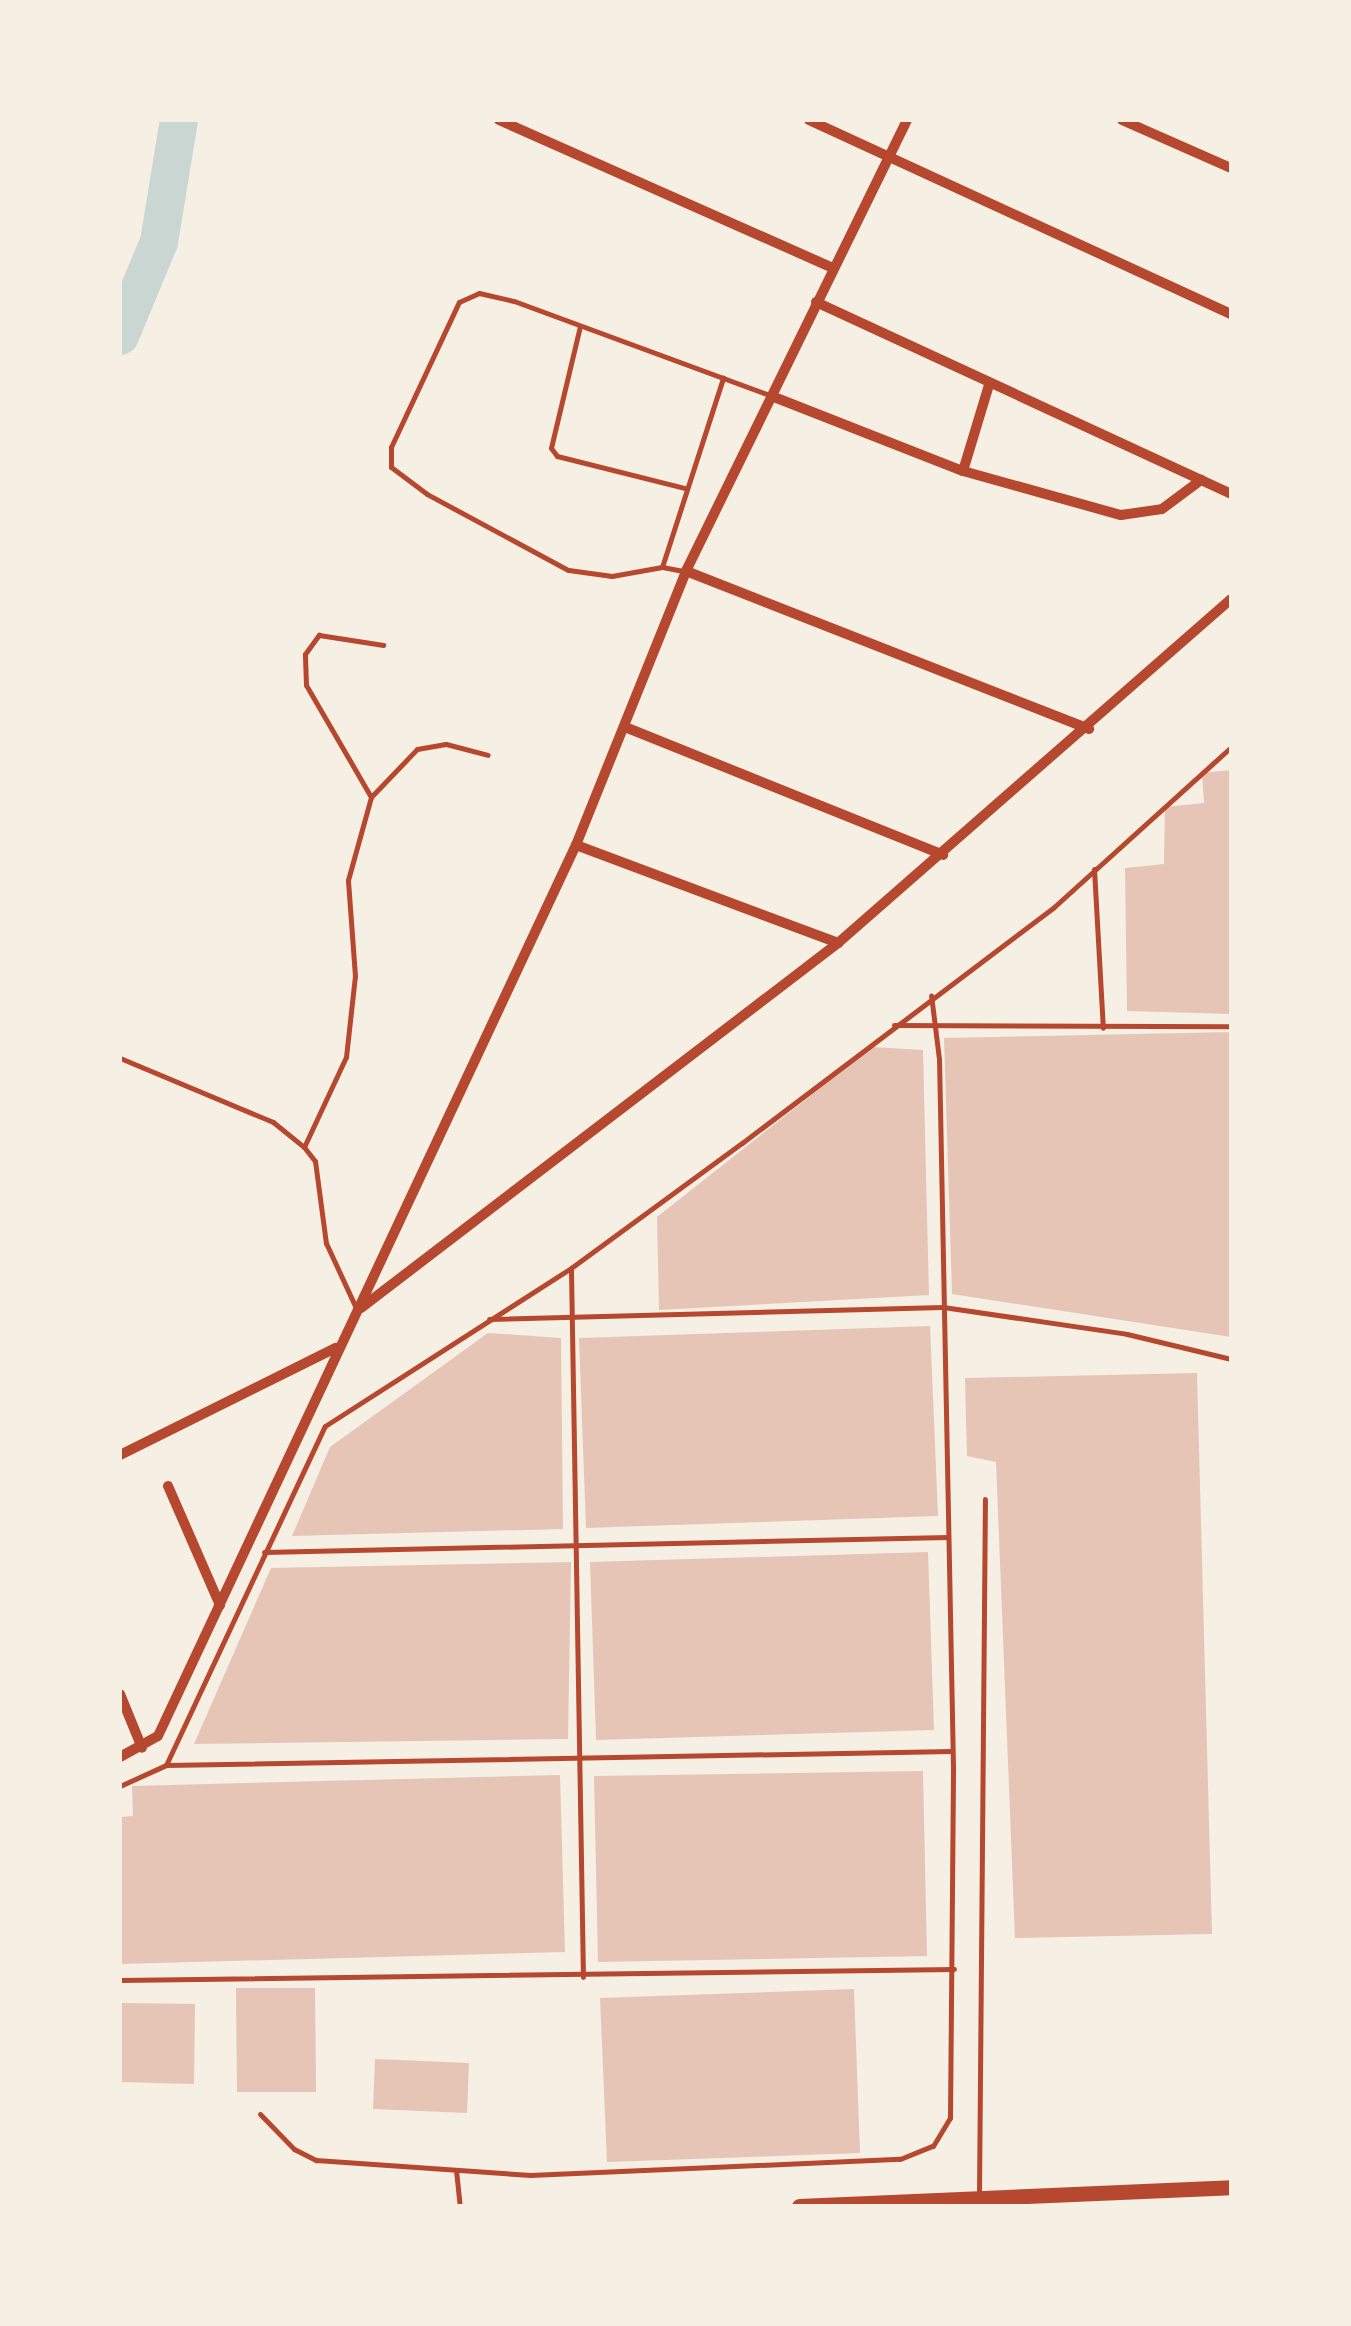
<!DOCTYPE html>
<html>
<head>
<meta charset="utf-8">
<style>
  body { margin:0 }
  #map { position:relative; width:1351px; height:2326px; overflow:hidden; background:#f6efe4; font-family:Rubik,sans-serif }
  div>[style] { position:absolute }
  .river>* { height:38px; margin:-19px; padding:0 19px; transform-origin:19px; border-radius:19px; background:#c9d6d2 }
  .building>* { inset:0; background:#e6c5b7 }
  .service>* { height:5px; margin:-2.5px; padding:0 2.5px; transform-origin:2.5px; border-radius:2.5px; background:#b5482f }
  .minor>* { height:10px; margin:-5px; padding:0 5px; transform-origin:5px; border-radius:5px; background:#b5482f }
  .secondary>* { height:15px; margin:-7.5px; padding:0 7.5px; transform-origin:7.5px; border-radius:7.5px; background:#b5482f }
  span { translate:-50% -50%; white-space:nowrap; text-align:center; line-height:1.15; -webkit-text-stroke:10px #f6efe4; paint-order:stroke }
  .frame { position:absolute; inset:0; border:122px solid #f6efe4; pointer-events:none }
</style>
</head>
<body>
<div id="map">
  <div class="river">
    <div style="left:120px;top:336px;width:102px;rotate:-67.5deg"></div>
    <div style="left:159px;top:242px;width:124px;rotate:-80.7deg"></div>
  </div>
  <div class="building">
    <div style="clip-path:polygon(1231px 770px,1231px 1014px,1127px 1011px,1125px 868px,1164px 864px,1165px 807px,1204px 803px,1202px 773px)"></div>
    <div style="clip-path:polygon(1231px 1032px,1231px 1337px,952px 1294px,944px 1038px)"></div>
    <div style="clip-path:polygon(872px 1047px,923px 1050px,929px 1295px,659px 1310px,657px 1217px)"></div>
    <div style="clip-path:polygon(930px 1326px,938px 1516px,586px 1528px,579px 1338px)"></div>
    <div style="clip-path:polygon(488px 1333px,561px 1338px,563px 1529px,292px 1536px,330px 1447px)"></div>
    <div style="clip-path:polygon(1197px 1373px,1212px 1934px,1015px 1938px,996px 1462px,967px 1456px,965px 1378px)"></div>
    <div style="clip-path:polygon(928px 1552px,934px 1730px,596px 1740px,590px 1562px)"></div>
    <div style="clip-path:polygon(571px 1562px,568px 1739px,194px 1744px,271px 1568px)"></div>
    <div style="clip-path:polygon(923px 1771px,927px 1956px,598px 1962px,594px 1776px)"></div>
    <div style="clip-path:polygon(560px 1775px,565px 1952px,120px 1964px,120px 1817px,133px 1816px,132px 1786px)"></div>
    <div style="clip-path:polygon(236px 1988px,315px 1988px,316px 2092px,237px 2092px)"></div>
    <div style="clip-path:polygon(854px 1989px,860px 2153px,607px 2162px,600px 1998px)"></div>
    <div style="clip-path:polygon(120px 2003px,195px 2004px,194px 2084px,120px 2082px)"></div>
    <div style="clip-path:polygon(375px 2059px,469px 2063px,467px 2113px,373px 2109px)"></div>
  </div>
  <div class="service">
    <div style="left:580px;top:326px;width:125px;rotate:103.4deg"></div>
    <div style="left:551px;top:448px;width:10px;rotate:53deg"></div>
    <div style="left:557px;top:456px;width:131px;rotate:14.1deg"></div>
    <div style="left:662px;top:567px;width:199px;rotate:-72.1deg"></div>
    <div style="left:683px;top:571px;width:21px;rotate:-169deg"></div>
    <div style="left:662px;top:567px;width:51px;rotate:169.8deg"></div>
    <div style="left:612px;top:576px;width:44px;rotate:-172.2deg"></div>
    <div style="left:568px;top:570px;width:160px;rotate:-151.7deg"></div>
    <div style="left:427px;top:494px;width:45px;rotate:-143.1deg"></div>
    <div style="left:391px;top:467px;width:20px;rotate:-90deg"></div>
    <div style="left:391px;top:447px;width:160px;rotate:-64.9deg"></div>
    <div style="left:459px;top:302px;width:22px;rotate:-24deg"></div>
    <div style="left:479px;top:293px;width:36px;rotate:13deg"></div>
    <div style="left:514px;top:301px;width:273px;rotate:20.2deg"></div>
    <div style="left:371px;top:797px;width:66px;rotate:-46.2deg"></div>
    <div style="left:417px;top:749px;width:29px;rotate:-10deg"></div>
    <div style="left:446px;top:744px;width:43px;rotate:14.7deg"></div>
    <div style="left:1094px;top:869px;width:159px;rotate:86.8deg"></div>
    <div style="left:894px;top:1025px;width:337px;rotate:0.2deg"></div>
    <div style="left:120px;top:1058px;width:166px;rotate:22.7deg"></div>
    <div style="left:273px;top:1122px;width:40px;rotate:39deg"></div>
    <div style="left:304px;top:1147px;width:18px;rotate:52deg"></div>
    <div style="left:315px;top:1161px;width:83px;rotate:82.4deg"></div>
    <div style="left:326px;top:1243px;width:72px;rotate:65.2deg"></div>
    <div style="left:304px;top:1147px;width:99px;rotate:-65deg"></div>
    <div style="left:346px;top:1057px;width:81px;rotate:-83.7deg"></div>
    <div style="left:355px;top:976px;width:96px;rotate:-94.2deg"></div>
    <div style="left:348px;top:880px;width:86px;rotate:-74.5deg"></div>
    <div style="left:371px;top:797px;width:129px;rotate:-120.1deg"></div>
    <div style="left:306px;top:685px;width:31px;rotate:-92deg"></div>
    <div style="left:305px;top:654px;width:24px;rotate:-54deg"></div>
    <div style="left:319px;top:635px;width:65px;rotate:8.9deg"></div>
    <div style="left:571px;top:1270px;width:707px;rotate:89.03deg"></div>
    <div style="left:489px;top:1319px;width:454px;rotate:-1.5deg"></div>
    <div style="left:943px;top:1307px;width:186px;rotate:8.3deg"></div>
    <div style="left:1127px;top:1334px;width:107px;rotate:13.5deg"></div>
    <div style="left:264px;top:1552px;width:684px;rotate:-1.26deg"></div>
    <div style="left:166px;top:1765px;width:374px;rotate:-64.9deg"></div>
    <div style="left:325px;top:1426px;width:292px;rotate:-32.7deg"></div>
    <div style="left:571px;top:1268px;width:212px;rotate:-36.2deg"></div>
    <div style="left:742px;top:1143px;width:391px;rotate:-37.1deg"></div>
    <div style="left:1054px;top:907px;width:239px;rotate:-42.1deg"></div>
    <div style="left:120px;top:1786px;width:51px;rotate:-24.5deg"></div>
    <div style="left:166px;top:1765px;width:786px;rotate:-1.02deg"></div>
    <div style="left:120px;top:1980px;width:834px;rotate:-0.76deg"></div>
    <div style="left:260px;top:2114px;width:49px;rotate:45.8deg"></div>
    <div style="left:294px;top:2149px;width:25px;rotate:27deg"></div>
    <div style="left:316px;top:2160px;width:215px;rotate:4deg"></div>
    <div style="left:530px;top:2175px;width:370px;rotate:-2.5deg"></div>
    <div style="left:900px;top:2159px;width:35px;rotate:-22deg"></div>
    <div style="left:933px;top:2146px;width:33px;rotate:-59deg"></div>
    <div style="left:950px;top:2118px;width:351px;rotate:-89.5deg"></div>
    <div style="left:953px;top:1767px;width:708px;rotate:-91.13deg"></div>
    <div style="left:939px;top:1059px;width:64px;rotate:-97.1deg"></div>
    <div style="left:456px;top:2170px;width:36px;rotate:84deg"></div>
    <div style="left:979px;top:2195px;width:696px;rotate:-89.51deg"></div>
  </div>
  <div class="minor">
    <div style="left:499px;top:120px;width:363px;rotate:23.9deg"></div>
    <div style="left:809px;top:120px;width:464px;rotate:24.7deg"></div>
    <div style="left:1122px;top:120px;width:119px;rotate:23.8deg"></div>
    <div style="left:816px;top:302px;width:457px;rotate:24.8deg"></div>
    <div style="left:774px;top:397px;width:203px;rotate:21.4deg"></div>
    <div style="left:963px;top:471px;width:164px;rotate:15.6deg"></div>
    <div style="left:1121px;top:515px;width:41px;rotate:-8.3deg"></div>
    <div style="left:1162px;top:509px;width:49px;rotate:-36.6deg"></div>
    <div style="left:963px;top:471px;width:90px;rotate:-73.2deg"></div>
    <div style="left:686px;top:571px;width:433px;rotate:21.4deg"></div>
    <div style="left:625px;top:727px;width:343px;rotate:21.9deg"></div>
    <div style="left:576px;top:845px;width:280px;rotate:20.5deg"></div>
    <div style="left:361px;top:1308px;width:601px;rotate:-37.42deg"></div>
    <div style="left:838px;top:943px;width:522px;rotate:-41.2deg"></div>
    <div style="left:120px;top:1455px;width:241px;rotate:-26.4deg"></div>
    <div style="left:168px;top:1486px;width:130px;rotate:66.4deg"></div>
    <div style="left:120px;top:1694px;width:58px;rotate:67.8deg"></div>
    <div style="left:120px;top:1757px;width:43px;rotate:-28.9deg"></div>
    <div style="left:158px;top:1736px;width:984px;rotate:-64.87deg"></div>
    <div style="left:576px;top:845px;width:295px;rotate:-68.1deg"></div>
    <div style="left:686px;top:571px;width:502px;rotate:-63.89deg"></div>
  </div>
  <div class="secondary">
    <div style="left:799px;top:2206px;width:432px;rotate:-2.5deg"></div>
  </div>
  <div class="frame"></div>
</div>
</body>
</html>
